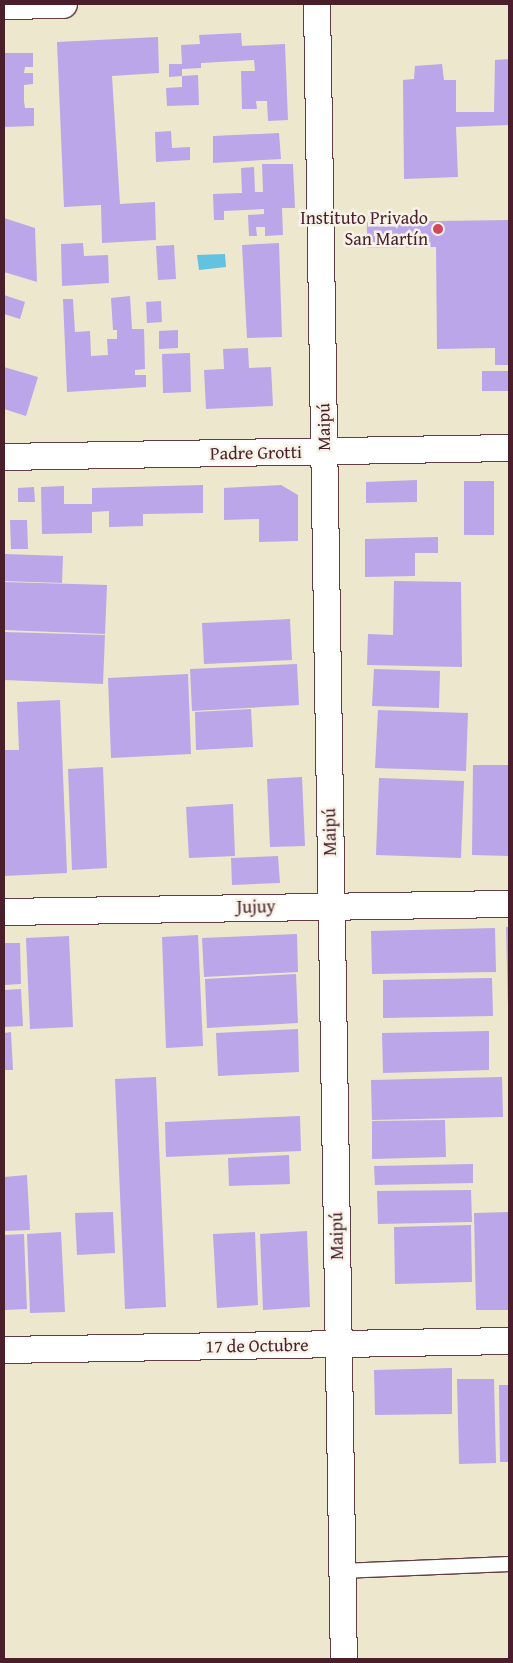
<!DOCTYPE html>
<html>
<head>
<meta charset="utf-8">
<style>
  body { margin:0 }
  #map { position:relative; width:513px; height:1663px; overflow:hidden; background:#ede7cd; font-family:"Gentium Book Plus",serif }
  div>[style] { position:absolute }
  .water>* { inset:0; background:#62c3e0 }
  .building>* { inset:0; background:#bba6e9 }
  .roads { filter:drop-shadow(1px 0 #623d43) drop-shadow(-1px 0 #623d43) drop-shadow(0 1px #623d43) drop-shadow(0 -1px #623d43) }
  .service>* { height:14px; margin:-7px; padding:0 7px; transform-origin:7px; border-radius:7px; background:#fff }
  .minor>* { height:26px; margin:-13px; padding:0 13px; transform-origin:13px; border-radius:13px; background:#fff }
  .secondary>* { height:28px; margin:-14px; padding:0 14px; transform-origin:14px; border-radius:14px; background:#fff }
  .dots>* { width:14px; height:14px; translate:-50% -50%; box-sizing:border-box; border:2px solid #f7f3e8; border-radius:50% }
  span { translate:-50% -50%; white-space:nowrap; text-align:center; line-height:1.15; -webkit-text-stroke:5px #f7f3e8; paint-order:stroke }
  .poi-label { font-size:18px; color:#4a1f2b }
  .right { translate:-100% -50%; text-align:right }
  .street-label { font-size:18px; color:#4a1f2b }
  .frame { position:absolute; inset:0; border:5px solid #4a1f2b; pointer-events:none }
</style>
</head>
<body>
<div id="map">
  <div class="water">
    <div style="clip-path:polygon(225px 254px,226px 267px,199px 270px,197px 255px)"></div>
  </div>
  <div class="building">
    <div style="clip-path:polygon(241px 33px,242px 46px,285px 44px,288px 120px,268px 121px,267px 101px,256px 101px,257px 109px,242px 109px,241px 71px,255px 71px,254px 60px,201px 63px,201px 68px,182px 69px,182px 76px,198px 75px,199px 105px,167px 106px,166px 88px,182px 87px,182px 76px,169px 77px,169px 64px,182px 64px,181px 45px,200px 44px,199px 35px)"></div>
    <div style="clip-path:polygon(158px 37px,159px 73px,112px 76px,120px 204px,155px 202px,156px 240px,102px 243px,101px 205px,64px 207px,57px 42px)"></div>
    <div style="clip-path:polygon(4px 53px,33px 53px,33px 67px,25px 67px,24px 73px,33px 73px,33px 84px,24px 85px,24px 101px,25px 108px,34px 108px,34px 126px,4px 127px)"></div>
    <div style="clip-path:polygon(509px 59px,509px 125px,456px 127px,458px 177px,404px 179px,403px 80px,414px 79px,415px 66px,442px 64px,444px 80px,456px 80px,456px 112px,494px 112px,495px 60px)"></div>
    <div style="clip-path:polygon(171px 131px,172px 148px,190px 147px,190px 160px,156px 162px,155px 132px)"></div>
    <div style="clip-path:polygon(279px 133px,281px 159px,213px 163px,213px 136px)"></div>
    <div style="clip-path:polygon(262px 164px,293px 164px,295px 208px,282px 208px,283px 235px,265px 236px,265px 227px,256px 227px,257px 236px,249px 236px,248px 215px,264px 214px,264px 209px,224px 211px,224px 220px,214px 220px,213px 194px,242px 193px,241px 168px,254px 167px,255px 192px,263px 192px)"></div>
    <div style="clip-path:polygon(4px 218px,35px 228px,37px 282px,4px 272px)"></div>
    <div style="clip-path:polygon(509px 220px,509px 365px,495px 365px,495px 348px,437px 349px,436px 247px,367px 248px,367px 222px)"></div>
    <div style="clip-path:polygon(83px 243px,84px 256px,108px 255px,109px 283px,62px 286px,61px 244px)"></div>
    <div style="clip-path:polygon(279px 243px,282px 337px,247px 338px,242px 245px)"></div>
    <div style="clip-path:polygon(174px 245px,176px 279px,158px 280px,156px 246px)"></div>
    <div style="clip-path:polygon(4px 295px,25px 302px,20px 319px,4px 314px)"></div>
    <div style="clip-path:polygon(130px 296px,132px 329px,144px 329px,145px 369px,135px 370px,135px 375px,146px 375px,146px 387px,67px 392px,63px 299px,73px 299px,75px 332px,90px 331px,91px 356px,108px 355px,107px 339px,117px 339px,117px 330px,113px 330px,111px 298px)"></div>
    <div style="clip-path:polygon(161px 301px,162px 322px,147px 323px,146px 302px)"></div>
    <div style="clip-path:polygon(178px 330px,178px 348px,159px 349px,159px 331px)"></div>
    <div style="clip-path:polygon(248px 348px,249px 368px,271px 367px,273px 406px,206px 409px,204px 370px,224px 369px,223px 349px)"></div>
    <div style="clip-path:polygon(190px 353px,191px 392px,163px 393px,162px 354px)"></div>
    <div style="clip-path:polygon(4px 367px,38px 377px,26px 416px,4px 409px)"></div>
    <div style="clip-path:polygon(482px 371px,509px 371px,509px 391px,482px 391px)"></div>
    <div style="clip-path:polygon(417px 480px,417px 502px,366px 503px,366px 482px)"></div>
    <div style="clip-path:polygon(464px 481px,494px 481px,494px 535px,464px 535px)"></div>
    <div style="clip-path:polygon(203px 485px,203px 513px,143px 514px,143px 526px,109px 527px,109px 511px,92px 512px,92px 533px,42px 534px,41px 487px,64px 486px,64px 504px,92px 504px,92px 488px)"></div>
    <div style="clip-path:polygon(281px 485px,298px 495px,298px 541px,259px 542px,259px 519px,224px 520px,224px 488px)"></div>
    <div style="clip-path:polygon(34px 487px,35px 502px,18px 502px,18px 488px)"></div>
    <div style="clip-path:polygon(10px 520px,27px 520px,28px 549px,11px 549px)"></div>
    <div style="clip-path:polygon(438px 537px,438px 553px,415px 553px,415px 576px,365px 577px,365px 539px)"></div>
    <div style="clip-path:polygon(4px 554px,63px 556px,62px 583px,4px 581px)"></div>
    <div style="clip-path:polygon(394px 581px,461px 582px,462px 667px,367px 665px,368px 634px,393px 635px)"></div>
    <div style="clip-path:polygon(4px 582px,107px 585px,105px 634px,4px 630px)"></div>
    <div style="clip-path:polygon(290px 619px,292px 660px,204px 664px,202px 623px)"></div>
    <div style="clip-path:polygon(4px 632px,105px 635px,103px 684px,4px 680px)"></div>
    <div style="clip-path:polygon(297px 664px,299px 705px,192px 711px,190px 669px)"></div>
    <div style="clip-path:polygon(374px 669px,440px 671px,439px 708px,372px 706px)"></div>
    <div style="clip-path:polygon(188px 674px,191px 754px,111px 758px,108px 678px)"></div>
    <div style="clip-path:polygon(60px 700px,67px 873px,4px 876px,4px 750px,19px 750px,17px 702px)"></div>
    <div style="clip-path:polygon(251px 709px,253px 747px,196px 750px,195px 712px)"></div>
    <div style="clip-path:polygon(378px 710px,468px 713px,466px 771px,375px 768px)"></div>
    <div style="clip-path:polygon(473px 765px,509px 765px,509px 856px,472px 855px)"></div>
    <div style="clip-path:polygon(103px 767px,107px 868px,72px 870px,68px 769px)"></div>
    <div style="clip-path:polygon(302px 777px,305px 846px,270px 847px,267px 779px)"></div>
    <div style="clip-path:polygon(379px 778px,464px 781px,461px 858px,376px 855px)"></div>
    <div style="clip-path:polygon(233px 804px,235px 856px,189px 858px,186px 807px)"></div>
    <div style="clip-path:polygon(278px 856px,280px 883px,232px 885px,231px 858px)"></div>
    <div style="clip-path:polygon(506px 927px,509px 927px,509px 1007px,508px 1007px)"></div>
    <div style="clip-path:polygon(495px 928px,496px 972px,372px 974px,371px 931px)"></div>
    <div style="clip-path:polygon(297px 934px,298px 972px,204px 977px,202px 938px)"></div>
    <div style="clip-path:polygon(198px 935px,203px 1046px,166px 1048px,162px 937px)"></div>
    <div style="clip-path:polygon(69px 936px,73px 1027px,30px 1029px,26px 938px)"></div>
    <div style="clip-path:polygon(4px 943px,20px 943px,21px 984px,4px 985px)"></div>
    <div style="clip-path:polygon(296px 974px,298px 1023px,207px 1028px,205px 979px)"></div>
    <div style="clip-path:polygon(492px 978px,493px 1016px,383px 1018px,383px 980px)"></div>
    <div style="clip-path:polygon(21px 989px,23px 1026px,4px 1027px,4px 990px)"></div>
    <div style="clip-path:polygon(298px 1029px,299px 1072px,218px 1076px,216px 1033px)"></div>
    <div style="clip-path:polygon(489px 1031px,489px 1070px,383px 1073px,382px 1033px)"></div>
    <div style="clip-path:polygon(11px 1032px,13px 1070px,4px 1070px,4px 1033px)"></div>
    <div style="clip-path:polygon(156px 1077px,166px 1307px,125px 1309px,115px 1079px)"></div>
    <div style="clip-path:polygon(502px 1077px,503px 1117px,372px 1120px,371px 1080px)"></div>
    <div style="clip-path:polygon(300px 1116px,301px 1151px,166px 1157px,165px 1122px)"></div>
    <div style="clip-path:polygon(445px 1120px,446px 1157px,372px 1159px,372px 1121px)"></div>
    <div style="clip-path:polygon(289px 1155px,290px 1184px,229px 1186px,228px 1158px)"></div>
    <div style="clip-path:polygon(473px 1164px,473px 1183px,375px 1185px,374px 1166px)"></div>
    <div style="clip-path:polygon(27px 1175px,30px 1230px,4px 1231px,4px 1177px)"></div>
    <div style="clip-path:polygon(471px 1190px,472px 1222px,378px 1224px,377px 1191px)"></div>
    <div style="clip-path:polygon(113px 1212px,115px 1253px,77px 1255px,75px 1213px)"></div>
    <div style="clip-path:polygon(509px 1212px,509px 1310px,476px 1310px,474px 1213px)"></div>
    <div style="clip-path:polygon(471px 1225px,472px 1282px,395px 1284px,394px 1227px)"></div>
    <div style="clip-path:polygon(307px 1231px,310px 1307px,263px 1310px,260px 1234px)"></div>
    <div style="clip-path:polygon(61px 1232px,65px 1312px,30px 1313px,27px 1234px)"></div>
    <div style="clip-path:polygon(255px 1232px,258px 1305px,217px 1308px,213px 1234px)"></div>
    <div style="clip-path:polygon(24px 1234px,27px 1309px,4px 1310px,4px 1235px)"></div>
    <div style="clip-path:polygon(452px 1368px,452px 1414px,375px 1415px,374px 1370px)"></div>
    <div style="clip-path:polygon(457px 1379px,494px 1379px,496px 1463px,459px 1464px)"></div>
    <div style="clip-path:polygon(499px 1385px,509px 1385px,509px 1462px,500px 1462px)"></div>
  </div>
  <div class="roads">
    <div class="service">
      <div style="left:342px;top:1571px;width:167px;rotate:-2.4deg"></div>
    </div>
    <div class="minor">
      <div style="left:317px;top:4px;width:1655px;rotate:89.07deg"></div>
      <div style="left:4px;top:457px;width:505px;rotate:-1.02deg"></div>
      <div style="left:4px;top:912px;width:505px;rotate:-0.91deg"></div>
      <div style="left:4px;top:1350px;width:505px;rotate:-1.02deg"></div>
    </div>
    <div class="secondary">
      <div style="left:4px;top:5px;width:59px;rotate:-1deg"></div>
    </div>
  </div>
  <div class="dots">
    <div style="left:438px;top:229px;background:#d1495b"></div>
  </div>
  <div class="poi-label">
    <span class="right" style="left:428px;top:229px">Instituto Privado<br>San Martín</span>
  </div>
  <div class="street-label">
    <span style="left:324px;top:427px;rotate:-91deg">Maipú</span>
    <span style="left:256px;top:453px;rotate:-1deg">Padre Grotti</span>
    <span style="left:330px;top:832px;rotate:-91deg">Maipú</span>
    <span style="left:256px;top:907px;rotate:-1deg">Jujuy</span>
    <span style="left:337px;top:1236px;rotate:-91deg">Maipú</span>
    <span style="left:257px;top:1346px;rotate:-1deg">17 de Octubre</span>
  </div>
  <div class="frame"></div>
</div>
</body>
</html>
